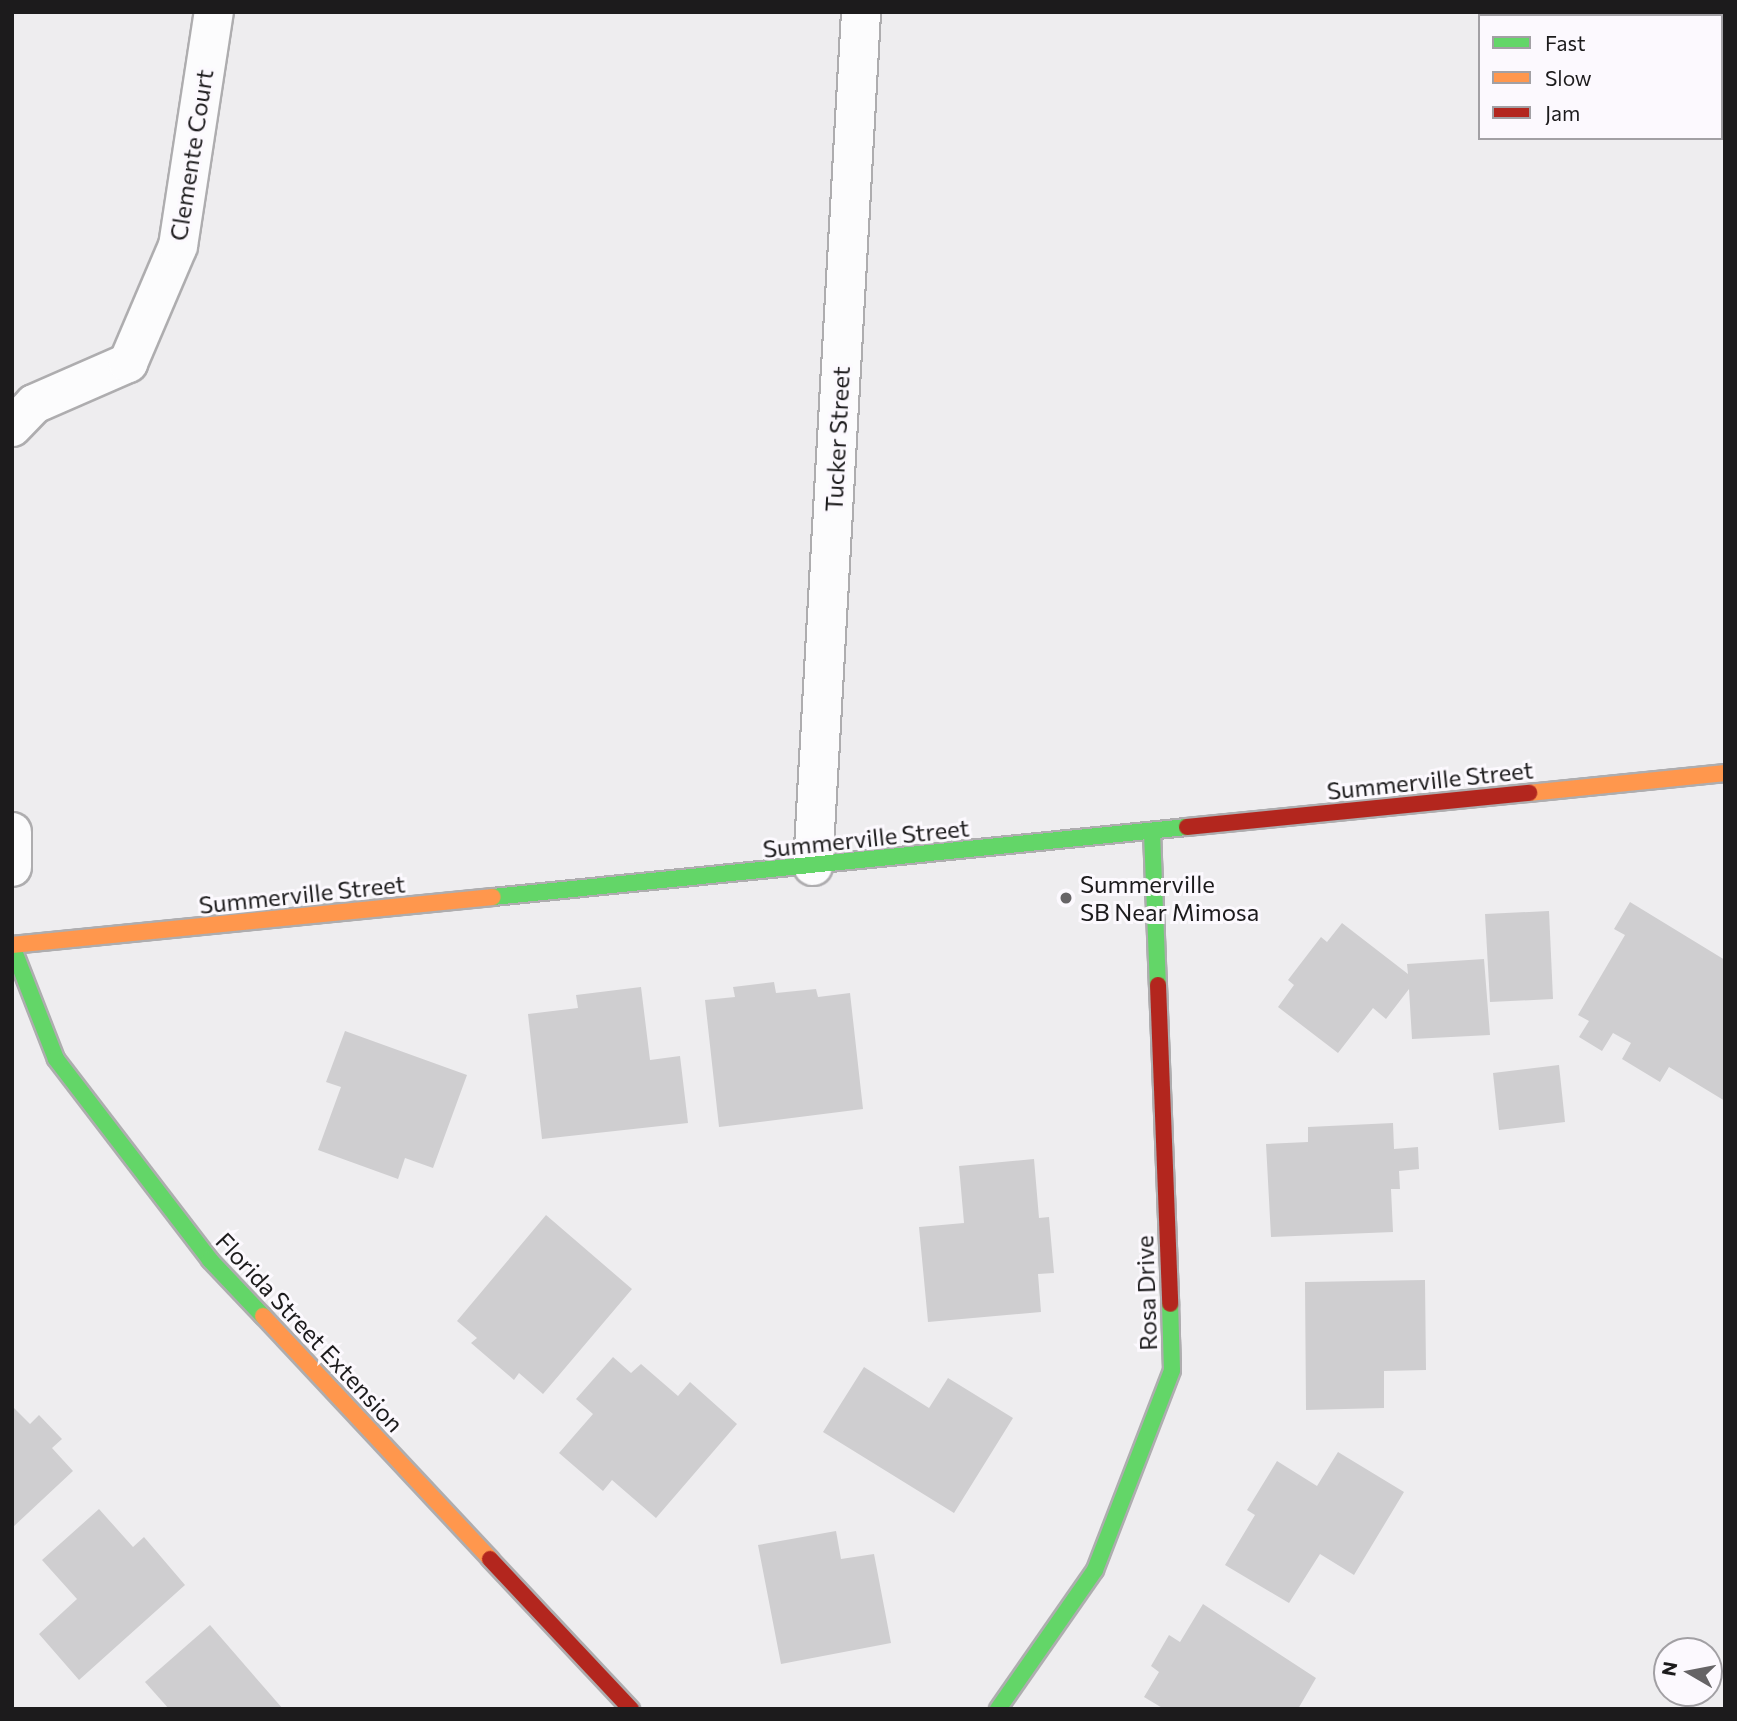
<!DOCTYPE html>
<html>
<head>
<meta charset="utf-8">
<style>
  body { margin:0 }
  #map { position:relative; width:1737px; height:1721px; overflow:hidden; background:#eeedef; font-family:Commissioner,sans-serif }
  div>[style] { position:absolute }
  .building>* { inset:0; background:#cfced0 }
  .roads { filter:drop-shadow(2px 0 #aeadaf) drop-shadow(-2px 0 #aeadaf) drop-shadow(0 2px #aeadaf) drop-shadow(0 -2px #aeadaf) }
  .street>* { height:38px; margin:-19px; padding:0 19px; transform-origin:19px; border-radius:19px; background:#fcfcfd }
  .fast>* { height:16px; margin:-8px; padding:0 8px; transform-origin:8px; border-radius:8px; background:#63d668 }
  .slow>* { height:16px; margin:-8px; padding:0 8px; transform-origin:8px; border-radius:8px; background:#ff974d }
  .jam>* { height:16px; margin:-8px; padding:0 8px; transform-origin:8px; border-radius:8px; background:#b3261e }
  .dots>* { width:19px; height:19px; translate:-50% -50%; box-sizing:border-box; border:4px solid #fcf9fe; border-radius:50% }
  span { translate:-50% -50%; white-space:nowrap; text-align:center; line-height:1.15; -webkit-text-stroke:6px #fcf9fe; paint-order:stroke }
  .street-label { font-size:24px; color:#1c1b1c }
  .poi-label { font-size:24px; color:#1c1b1c }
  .left { translate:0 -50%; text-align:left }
  .frame { position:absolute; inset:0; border:14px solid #1c1b1c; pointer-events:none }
  .legend { position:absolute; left:1478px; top:14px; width:245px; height:126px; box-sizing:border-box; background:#fcf9fe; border:2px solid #a2a0a4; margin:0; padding:9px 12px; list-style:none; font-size:21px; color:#1c1b1c }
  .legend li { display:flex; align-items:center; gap:14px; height:35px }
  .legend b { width:35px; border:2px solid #a2a0a4 }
  .north { position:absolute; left:1653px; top:1637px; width:70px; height:70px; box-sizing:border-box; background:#fcf9fe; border:2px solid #a2a0a4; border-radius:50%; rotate:280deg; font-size:19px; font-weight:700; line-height:28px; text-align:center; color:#1c1b1c }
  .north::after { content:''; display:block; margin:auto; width:24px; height:32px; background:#666466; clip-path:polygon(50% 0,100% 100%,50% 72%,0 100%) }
</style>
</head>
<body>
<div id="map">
  <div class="building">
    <div style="clip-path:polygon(1630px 902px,1725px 960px,1725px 1101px,1669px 1067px,1660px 1082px,1622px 1059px,1631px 1043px,1613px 1033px,1602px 1051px,1579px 1037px,1589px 1021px,1578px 1015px,1625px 935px,1614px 929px)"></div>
    <div style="clip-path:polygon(1549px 911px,1553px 999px,1490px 1002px,1485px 914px)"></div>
    <div style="clip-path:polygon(1342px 923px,1408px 974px,1407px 964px,1484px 959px,1490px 1035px,1412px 1039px,1409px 989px,1386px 1019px,1373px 1008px,1338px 1053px,1278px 1007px,1294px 985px,1288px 980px,1321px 937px,1327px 942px)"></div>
    <div style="clip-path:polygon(774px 982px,776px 993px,816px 989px,818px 997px,850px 993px,863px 1109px,719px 1127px,705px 1000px,735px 997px,733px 987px)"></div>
    <div style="clip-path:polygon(641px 987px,650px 1060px,680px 1056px,688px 1123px,542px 1139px,528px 1014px,578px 1008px,576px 995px)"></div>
    <div style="clip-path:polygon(345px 1031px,467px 1075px,433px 1168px,405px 1158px,398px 1179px,318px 1150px,341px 1087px,326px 1082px)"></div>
    <div style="clip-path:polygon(1559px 1065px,1565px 1122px,1499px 1130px,1493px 1073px)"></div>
    <div style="clip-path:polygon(1393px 1123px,1394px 1149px,1418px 1147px,1419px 1169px,1399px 1171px,1400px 1189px,1391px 1189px,1393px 1232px,1271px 1237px,1266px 1144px,1308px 1142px,1308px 1127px)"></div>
    <div style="clip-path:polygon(1034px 1159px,1039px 1218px,1049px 1217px,1054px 1273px,1038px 1274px,1041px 1312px,928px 1322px,919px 1227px,964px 1223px,959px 1166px)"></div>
    <div style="clip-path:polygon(546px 1215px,632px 1289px,543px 1394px,519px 1373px,514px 1380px,471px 1343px,477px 1338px,457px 1321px)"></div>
    <div style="clip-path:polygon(1425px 1280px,1426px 1370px,1384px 1371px,1384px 1408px,1306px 1410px,1305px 1282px)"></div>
    <div style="clip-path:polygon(613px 1357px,631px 1373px,641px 1364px,678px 1396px,690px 1382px,737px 1424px,656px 1518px,612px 1480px,603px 1491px,559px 1453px,593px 1414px,576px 1399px)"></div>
    <div style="clip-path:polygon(864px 1367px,929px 1408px,948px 1378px,1013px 1418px,954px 1513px,823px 1432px)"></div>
    <div style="clip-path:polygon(12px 1406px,30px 1424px,39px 1415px,62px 1439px,52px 1448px,73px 1471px,12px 1528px)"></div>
    <div style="clip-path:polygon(1338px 1452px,1404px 1492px,1354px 1575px,1320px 1554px,1289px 1603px,1225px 1565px,1255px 1515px,1247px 1510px,1277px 1461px,1317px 1486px)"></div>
    <div style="clip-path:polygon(99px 1509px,133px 1547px,144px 1537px,185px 1585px,79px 1680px,39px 1634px,77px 1599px,42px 1560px)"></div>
    <div style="clip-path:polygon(836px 1531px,841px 1559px,874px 1554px,891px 1643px,781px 1664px,758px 1545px)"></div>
    <div style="clip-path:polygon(1203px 1604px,1316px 1678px,1298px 1709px,1164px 1709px,1144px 1697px,1159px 1672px,1151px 1666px,1169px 1635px,1180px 1642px)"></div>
    <div style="clip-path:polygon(210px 1625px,283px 1709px,169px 1709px,145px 1682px)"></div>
  </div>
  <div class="roads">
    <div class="street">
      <div style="left:12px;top:427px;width:32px;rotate:-46deg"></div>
      <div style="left:34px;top:404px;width:103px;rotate:-23.6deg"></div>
      <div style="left:128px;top:363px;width:127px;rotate:-66.9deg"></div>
      <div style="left:178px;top:246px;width:237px;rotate:-81.3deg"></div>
      <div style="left:12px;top:832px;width:35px;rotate:90deg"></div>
      <div style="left:813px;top:866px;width:855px;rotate:-86.78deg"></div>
    </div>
    <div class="fast">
      <div style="left:1152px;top:832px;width:153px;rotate:87.8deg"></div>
      <div style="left:493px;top:897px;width:698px;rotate:-5.76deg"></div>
      <div style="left:12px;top:946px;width:121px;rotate:68.7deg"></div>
      <div style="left:56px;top:1059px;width:253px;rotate:52.5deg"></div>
      <div style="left:210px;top:1260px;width:77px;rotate:46.6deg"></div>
      <div style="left:998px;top:1709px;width:169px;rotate:-55.1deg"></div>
      <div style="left:1095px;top:1570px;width:214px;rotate:-68.9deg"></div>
      <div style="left:1172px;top:1370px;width:66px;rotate:-91.7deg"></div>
    </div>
    <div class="slow">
      <div style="left:1529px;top:793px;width:197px;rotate:-5.8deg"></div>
      <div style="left:12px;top:945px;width:483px;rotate:-5.7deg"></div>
      <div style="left:263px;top:1316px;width:333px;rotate:46.9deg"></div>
    </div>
    <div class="jam">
      <div style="left:1187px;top:827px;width:344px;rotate:-5.7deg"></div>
      <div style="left:1158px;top:985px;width:319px;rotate:87.8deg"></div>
      <div style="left:490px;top:1559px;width:206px;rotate:46.8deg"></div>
    </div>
  </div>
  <div class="dots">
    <div style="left:1066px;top:898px;background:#666466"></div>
  </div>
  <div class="street-label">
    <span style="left:191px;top:155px;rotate:-81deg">Clemente Court</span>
    <span style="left:837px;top:439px;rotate:-87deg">Tucker Street</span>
    <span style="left:1430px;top:780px;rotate:-6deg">Summerville Street</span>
    <span style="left:866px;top:838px;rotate:-6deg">Summerville Street</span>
    <span style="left:302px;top:894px;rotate:-6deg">Summerville Street</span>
    <span style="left:1146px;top:1293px;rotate:-92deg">Rosa Drive</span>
    <span style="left:310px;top:1332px;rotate:47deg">Florida Street Extension</span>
  </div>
  <div class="poi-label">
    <span class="left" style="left:1080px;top:898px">Summerville<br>SB Near Mimosa</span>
  </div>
  <div class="frame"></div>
  <ul class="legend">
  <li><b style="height:9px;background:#63d668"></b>Fast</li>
  <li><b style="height:9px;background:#ff974d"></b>Slow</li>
  <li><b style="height:9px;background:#b3261e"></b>Jam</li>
  </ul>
  <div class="north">N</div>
</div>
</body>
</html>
